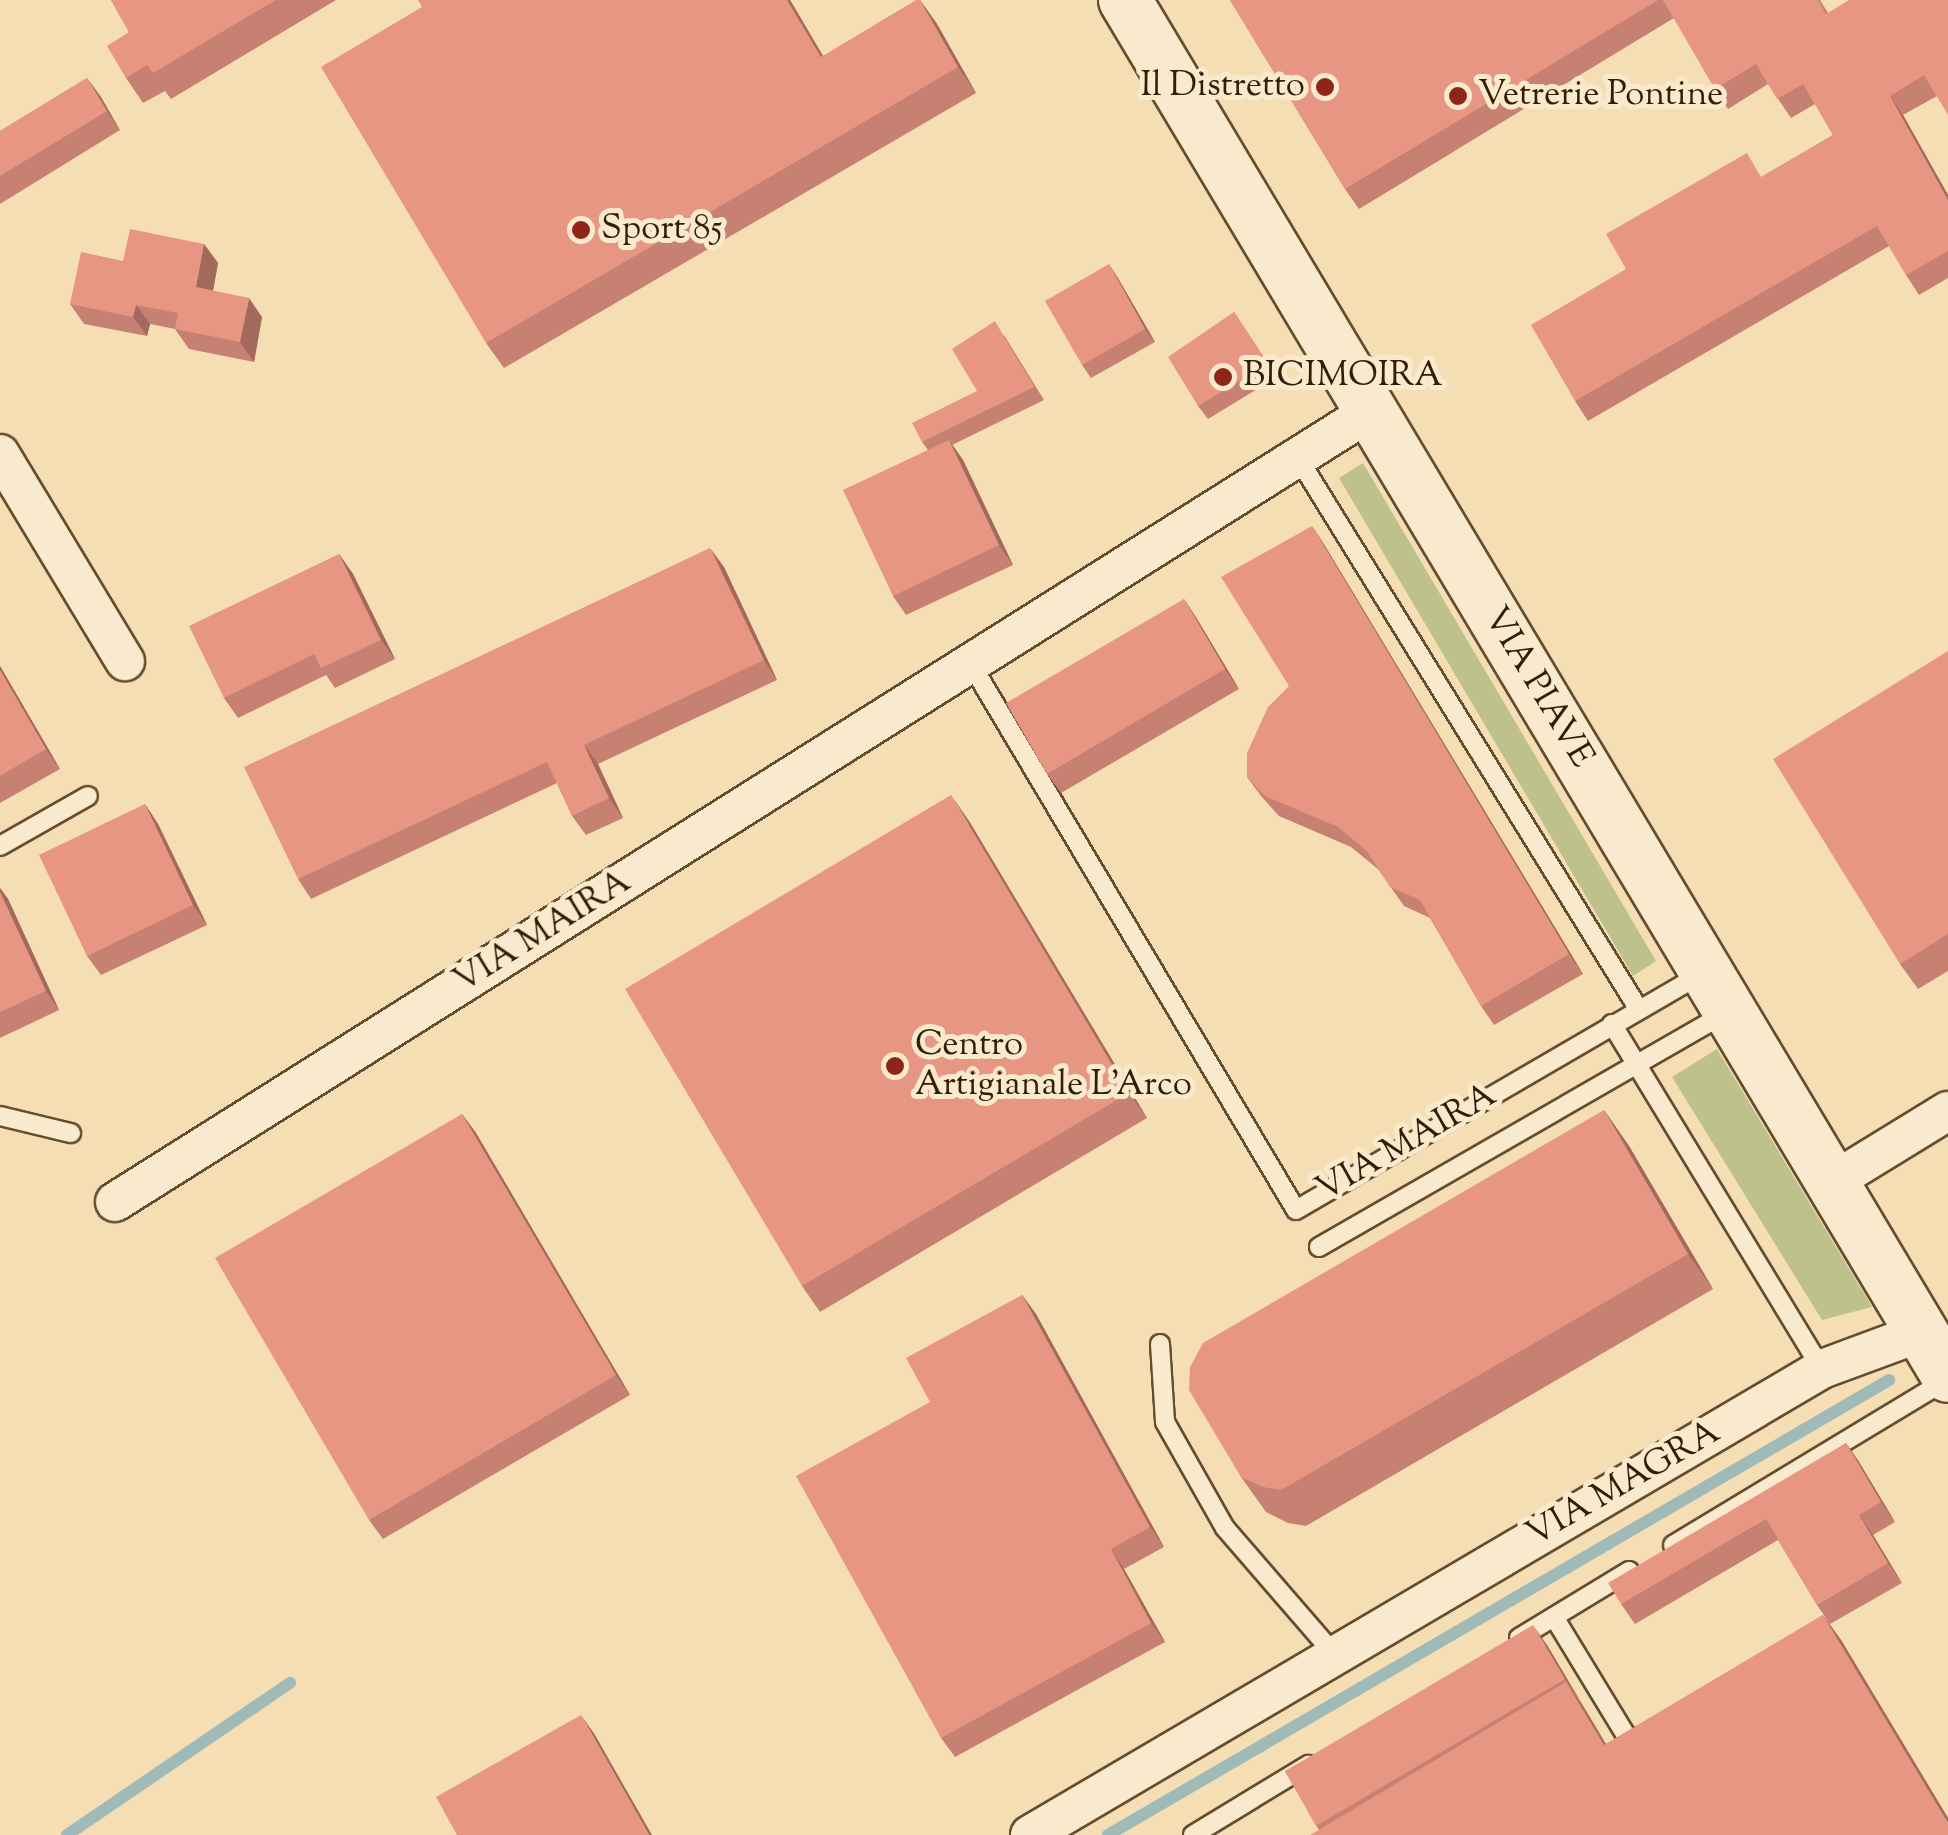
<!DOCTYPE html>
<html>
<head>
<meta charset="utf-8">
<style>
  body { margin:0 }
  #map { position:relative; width:1948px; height:1835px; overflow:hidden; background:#f6deb4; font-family:"Sorts Mill Goudy",serif }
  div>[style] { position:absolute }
  .green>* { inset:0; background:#bec18c }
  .stream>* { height:12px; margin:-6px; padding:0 6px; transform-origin:6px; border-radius:6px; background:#a0bab7 }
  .roads { filter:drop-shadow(2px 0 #644d30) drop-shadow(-2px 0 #644d30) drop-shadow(0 2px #644d30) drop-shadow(0 -2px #644d30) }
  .lane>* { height:18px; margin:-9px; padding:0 9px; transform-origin:9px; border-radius:9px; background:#f9eace }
  .street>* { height:38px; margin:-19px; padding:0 19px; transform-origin:19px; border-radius:19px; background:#f9eace }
  .secondary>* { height:52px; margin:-26px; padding:0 26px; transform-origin:26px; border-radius:26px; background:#f9eace }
  .wall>* { inset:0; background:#c78172 }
  .shaded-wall>* { inset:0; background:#a2695c }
  .building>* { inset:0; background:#e79684 }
  .dots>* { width:28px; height:28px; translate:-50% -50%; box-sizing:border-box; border:5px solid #f9eace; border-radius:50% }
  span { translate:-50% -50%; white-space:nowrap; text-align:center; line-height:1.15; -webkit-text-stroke:10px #f9eace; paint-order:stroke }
  .poi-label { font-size:35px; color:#331d04 }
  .right { translate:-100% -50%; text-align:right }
  .left { translate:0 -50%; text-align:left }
  .street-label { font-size:35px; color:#331d04 }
</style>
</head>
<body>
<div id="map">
  <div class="green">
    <div style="clip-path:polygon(1363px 463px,1656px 961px,1633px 976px,1339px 478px)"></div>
    <div style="clip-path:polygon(1717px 1049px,1872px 1307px,1822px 1320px,1672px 1077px)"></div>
  </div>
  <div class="stream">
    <div style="left:67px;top:1835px;width:270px;rotate:-34.3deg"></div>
    <div style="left:1108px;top:1835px;width:904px;rotate:-30.22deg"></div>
  </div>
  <div class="roads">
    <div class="lane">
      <div style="left:1298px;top:458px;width:647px;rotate:58.28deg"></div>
      <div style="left:971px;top:664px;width:635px;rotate:59.24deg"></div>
      <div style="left:1296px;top:1210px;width:469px;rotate:-30.2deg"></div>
      <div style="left:0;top:846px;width:101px;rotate:-29.6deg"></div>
      <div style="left:1612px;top:1024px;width:404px;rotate:58.7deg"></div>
      <div style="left:0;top:1116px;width:73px;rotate:13.5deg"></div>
      <div style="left:1319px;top:1247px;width:469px;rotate:-29.9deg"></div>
      <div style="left:1160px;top:1344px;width:78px;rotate:86.3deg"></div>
      <div style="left:1165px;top:1422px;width:122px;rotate:60.5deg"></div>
      <div style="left:1225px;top:1528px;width:168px;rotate:49.1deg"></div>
      <div style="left:1673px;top:1545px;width:319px;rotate:-31.1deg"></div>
      <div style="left:1554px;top:1617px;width:146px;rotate:58.7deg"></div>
      <div style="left:1630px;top:1742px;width:9px;rotate:-32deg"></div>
      <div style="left:1519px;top:1638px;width:129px;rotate:-31.3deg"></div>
      <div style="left:1193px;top:1835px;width:135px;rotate:-31.3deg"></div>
    </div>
    <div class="street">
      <div style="left:0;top:454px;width:242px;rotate:58.9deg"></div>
      <div style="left:1832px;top:1182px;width:136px;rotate:-31.5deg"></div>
      <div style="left:115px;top:1202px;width:1484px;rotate:-32.2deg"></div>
      <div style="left:1030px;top:1835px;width:919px;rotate:-30.47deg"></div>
      <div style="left:1822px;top:1369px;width:107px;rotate:-20.3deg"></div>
    </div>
    <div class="secondary">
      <div style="left:1125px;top:0;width:1603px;rotate:59.12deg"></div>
    </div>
  </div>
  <div class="wall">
    <div style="clip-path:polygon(111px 0,336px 0,171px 99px,165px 91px,143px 103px,126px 78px,129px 32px)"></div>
    <div style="clip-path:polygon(790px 0,823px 56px,920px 0,937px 24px,976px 93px,504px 368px,486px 343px,422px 7px)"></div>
    <div style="clip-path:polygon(1230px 0,1820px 0,1828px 13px,1948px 0,1937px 96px,1903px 115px,1948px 195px,1948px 278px,1919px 295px,1906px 275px,1889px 246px,1588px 421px,1575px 401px,1626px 269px,1763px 176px,1833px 135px,1815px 104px,1791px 118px,1768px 84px,1728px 109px,1715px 89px,1674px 18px,1359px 209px,1345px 189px)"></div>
    <div style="clip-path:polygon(87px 78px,120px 130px,0 204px,0 131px)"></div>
    <div style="clip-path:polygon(204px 244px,218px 263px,213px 291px,262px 317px,254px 362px,189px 349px,175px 329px,150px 324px,147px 336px,84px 324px,70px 304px,123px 261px)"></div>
    <div style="clip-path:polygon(1109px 264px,1155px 342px,1091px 378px,1082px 365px)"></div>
    <div style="clip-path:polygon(1234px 312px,1277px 377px,1208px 419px,1198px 406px)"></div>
    <div style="clip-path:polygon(1004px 335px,1044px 400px,952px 445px,963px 460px,1013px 565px,906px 615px,893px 596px,928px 450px,922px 442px,977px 391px)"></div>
    <div style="clip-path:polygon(1312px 526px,1325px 546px,1583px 974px,1494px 1025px,1481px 1006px,1430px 918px,1404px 906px,1378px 869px,1351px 847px,1279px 816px,1261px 796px,1247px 777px,1289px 686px)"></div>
    <div style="clip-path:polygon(339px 554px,353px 574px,395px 659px,335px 688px,326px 675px,238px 718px,224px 698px)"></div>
    <div style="clip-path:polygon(724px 567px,777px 680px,598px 764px,623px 818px,586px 835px,572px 816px,557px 783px,311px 899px,298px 879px)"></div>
    <div style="clip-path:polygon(1184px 599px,1197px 619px,1239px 689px,1061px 793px,1047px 774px)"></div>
    <div style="clip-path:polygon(1948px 651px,1948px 971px,1918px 989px,1900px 964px)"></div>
    <div style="clip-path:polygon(0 666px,60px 769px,0 803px)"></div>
    <div style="clip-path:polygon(145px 804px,158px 824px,207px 925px,101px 975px,87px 956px)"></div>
    <div style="clip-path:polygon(969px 821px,1147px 1118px,820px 1312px,802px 1286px)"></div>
    <div style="clip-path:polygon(0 888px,8px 899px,59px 1010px,0 1038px)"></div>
    <div style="clip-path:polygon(1604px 1110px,1629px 1146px,1713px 1289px,1306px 1526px,1288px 1523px,1266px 1512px,1241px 1477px)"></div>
    <div style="clip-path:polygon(462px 1114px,476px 1133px,630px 1395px,383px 1539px,369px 1520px)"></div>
    <div style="clip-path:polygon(1022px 1295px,1036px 1314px,1164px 1547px,1124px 1569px,1165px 1642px,955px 1757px,941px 1738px,930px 1402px)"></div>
    <div style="clip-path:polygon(1846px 1443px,1859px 1462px,1895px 1522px,1873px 1535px,1902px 1583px,1830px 1624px,1817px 1605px,1778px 1540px,1635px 1624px,1621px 1604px)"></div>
    <div style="clip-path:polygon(1823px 1615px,1841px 1640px,1948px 1818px,1319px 1830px,1285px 1771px,1547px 1645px,1606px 1744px)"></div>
  </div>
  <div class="shaded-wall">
    <div style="clip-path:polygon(787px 0,790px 0,839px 83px,821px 57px)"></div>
    <div style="clip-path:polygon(920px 0,937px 24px,976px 93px,958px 67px)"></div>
    <div style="clip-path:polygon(87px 78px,101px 97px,120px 130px,107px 111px)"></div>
    <div style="clip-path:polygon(1890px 96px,1903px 115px,1948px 195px,1948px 200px)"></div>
    <div style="clip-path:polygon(204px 244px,218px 263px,210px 307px,196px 287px)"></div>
    <div style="clip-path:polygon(1109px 264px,1118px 278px,1155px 342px,1145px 329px)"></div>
    <div style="clip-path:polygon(249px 298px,262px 317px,254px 362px,240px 342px)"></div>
    <div style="clip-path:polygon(136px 305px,150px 324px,147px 336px,133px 317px)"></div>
    <div style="clip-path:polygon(949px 440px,963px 460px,1013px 565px,999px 545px)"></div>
    <div style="clip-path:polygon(1312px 526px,1325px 546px,1583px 974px,1569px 954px)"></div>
    <div style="clip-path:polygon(710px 548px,724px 567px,777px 680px,764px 660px)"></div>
    <div style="clip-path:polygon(339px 554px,353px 574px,395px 659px,381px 640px)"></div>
    <div style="clip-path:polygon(1184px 599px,1197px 619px,1239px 689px,1225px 669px)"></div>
    <div style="clip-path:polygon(0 666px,60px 769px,46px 749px,0 670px)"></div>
    <div style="clip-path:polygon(584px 745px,598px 764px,623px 818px,609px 798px)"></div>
    <div style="clip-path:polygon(951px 795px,969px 821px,1147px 1118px,1129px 1093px)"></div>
    <div style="clip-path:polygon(145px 804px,158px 824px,207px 925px,193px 905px)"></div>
    <div style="clip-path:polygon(0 888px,8px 899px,59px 1010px,46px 991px,0 892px)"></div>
    <div style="clip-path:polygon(1604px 1110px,1629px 1146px,1713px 1289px,1688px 1254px)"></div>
    <div style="clip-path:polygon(462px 1114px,476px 1133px,630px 1395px,616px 1375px)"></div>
    <div style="clip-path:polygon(1022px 1295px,1036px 1314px,1164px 1547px,1150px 1527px)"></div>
    <div style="clip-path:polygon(1846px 1443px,1859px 1462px,1895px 1522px,1881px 1502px)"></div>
    <div style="clip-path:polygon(1859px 1515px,1873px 1535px,1902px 1583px,1888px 1563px)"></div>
    <div style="clip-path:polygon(1111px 1549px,1124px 1569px,1165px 1642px,1151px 1623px)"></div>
    <div style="clip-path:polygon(1823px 1615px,1841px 1640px,1948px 1818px,1948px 1823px)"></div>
    <div style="clip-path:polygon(1533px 1625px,1547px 1645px,1579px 1699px,1565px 1679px)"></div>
    <div style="clip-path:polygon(1566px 1682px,1584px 1708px,1622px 1771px,1604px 1745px)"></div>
    <div style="clip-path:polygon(581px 1715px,595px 1735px,652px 1835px,649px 1835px)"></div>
  </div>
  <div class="building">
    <div style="clip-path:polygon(111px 0,276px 0,153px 73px,147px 65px,126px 78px,107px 46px,129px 32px)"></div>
    <div style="clip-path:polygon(418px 0,787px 0,821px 57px,916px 0,920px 0,958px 67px,486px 343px,321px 67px,422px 7px)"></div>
    <div style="clip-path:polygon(1230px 0,1658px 0,1345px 189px)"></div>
    <div style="clip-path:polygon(1663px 0,1818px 0,1826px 14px,1849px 0,1948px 0,1948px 115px,1924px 75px,1890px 96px,1948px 200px,1948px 251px,1906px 275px,1877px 226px,1575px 401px,1531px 325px,1626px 269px,1606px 234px,1747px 153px,1761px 177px,1833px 135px,1803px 84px,1777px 99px,1756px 64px,1715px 89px)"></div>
    <div style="clip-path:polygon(87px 78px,107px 111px,0 176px,0 131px)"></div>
    <div style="clip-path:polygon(130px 229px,204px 244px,196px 287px,249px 298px,240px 342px,175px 329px,178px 313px,136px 305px,133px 317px,70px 304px,81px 252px,123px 261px)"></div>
    <div style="clip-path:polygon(1109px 264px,1145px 329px,1082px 365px,1045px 301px)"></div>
    <div style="clip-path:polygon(1234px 312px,1268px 364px,1198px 406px,1168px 357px)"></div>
    <div style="clip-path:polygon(995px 321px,1034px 387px,922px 442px,912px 423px,977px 391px,952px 349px)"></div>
    <div style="clip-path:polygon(949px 440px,999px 545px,893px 596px,843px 490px)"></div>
    <div style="clip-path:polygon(1312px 526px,1569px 954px,1481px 1006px,1420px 900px,1390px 887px,1367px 851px,1338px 827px,1265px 796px,1247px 777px,1247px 753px,1268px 707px,1289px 686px,1221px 577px)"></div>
    <div style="clip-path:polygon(710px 548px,764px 660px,584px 745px,609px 798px,572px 816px,547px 762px,298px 879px,244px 767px)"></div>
    <div style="clip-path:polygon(339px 554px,381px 640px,321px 668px,314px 654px,224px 698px,189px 626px)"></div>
    <div style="clip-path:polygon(1184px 599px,1225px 669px,1047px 774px,1006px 703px)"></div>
    <div style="clip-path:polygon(1948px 651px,1948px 934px,1900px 964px,1773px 759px)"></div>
    <div style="clip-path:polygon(0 670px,46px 749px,0 776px)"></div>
    <div style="clip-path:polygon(951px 795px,1129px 1093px,802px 1286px,625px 989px)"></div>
    <div style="clip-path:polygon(145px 804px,193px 905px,87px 956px,39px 855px)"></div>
    <div style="clip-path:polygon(0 892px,46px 991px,0 1012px)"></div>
    <div style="clip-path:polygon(1604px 1110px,1688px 1254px,1281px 1490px,1263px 1487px,1241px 1477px,1189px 1390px,1190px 1367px,1203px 1343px)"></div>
    <div style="clip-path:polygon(462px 1114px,616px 1375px,369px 1520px,215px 1258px)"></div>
    <div style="clip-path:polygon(1022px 1295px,1150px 1527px,1111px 1549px,1151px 1623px,941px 1738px,796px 1476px,930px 1402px,906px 1358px)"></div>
    <div style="clip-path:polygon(1846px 1443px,1881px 1502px,1859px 1515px,1888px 1563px,1817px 1605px,1766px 1519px,1621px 1604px,1608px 1583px)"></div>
    <div style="clip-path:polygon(1823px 1615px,1948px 1823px,1948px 1835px,1310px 1835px,1566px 1682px,1604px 1745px)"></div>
    <div style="clip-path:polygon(1533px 1625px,1565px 1679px,1316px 1826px,1285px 1771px)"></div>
    <div style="clip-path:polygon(581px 1715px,649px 1835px,457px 1835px,436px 1797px)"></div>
  </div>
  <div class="dots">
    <div style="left:1325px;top:87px;background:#8f2418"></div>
    <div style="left:1458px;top:96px;background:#8f2418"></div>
    <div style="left:581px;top:230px;background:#8f2418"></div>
    <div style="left:1223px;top:377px;background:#8f2418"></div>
    <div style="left:895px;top:1066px;background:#8f2418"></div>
  </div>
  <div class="poi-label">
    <span class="right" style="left:1305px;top:87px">Il Distretto</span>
    <span class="left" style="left:1478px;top:96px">Vetrerie Pontine</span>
    <span class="left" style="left:601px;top:230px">Sport 85</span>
    <span class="left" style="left:1243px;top:377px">BICIMOIRA</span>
    <span class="left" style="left:915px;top:1066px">Centro<br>Artigianale L'Arco</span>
  </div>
  <div class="street-label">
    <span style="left:1537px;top:688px;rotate:59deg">VIA PIAVE</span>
    <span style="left:543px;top:933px;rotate:-32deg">VIA MAIRA</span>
    <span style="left:1407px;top:1144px;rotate:-30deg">VIA MAIRA</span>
    <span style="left:1624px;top:1485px;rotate:-30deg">VIA MAGRA</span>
  </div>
</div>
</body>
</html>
